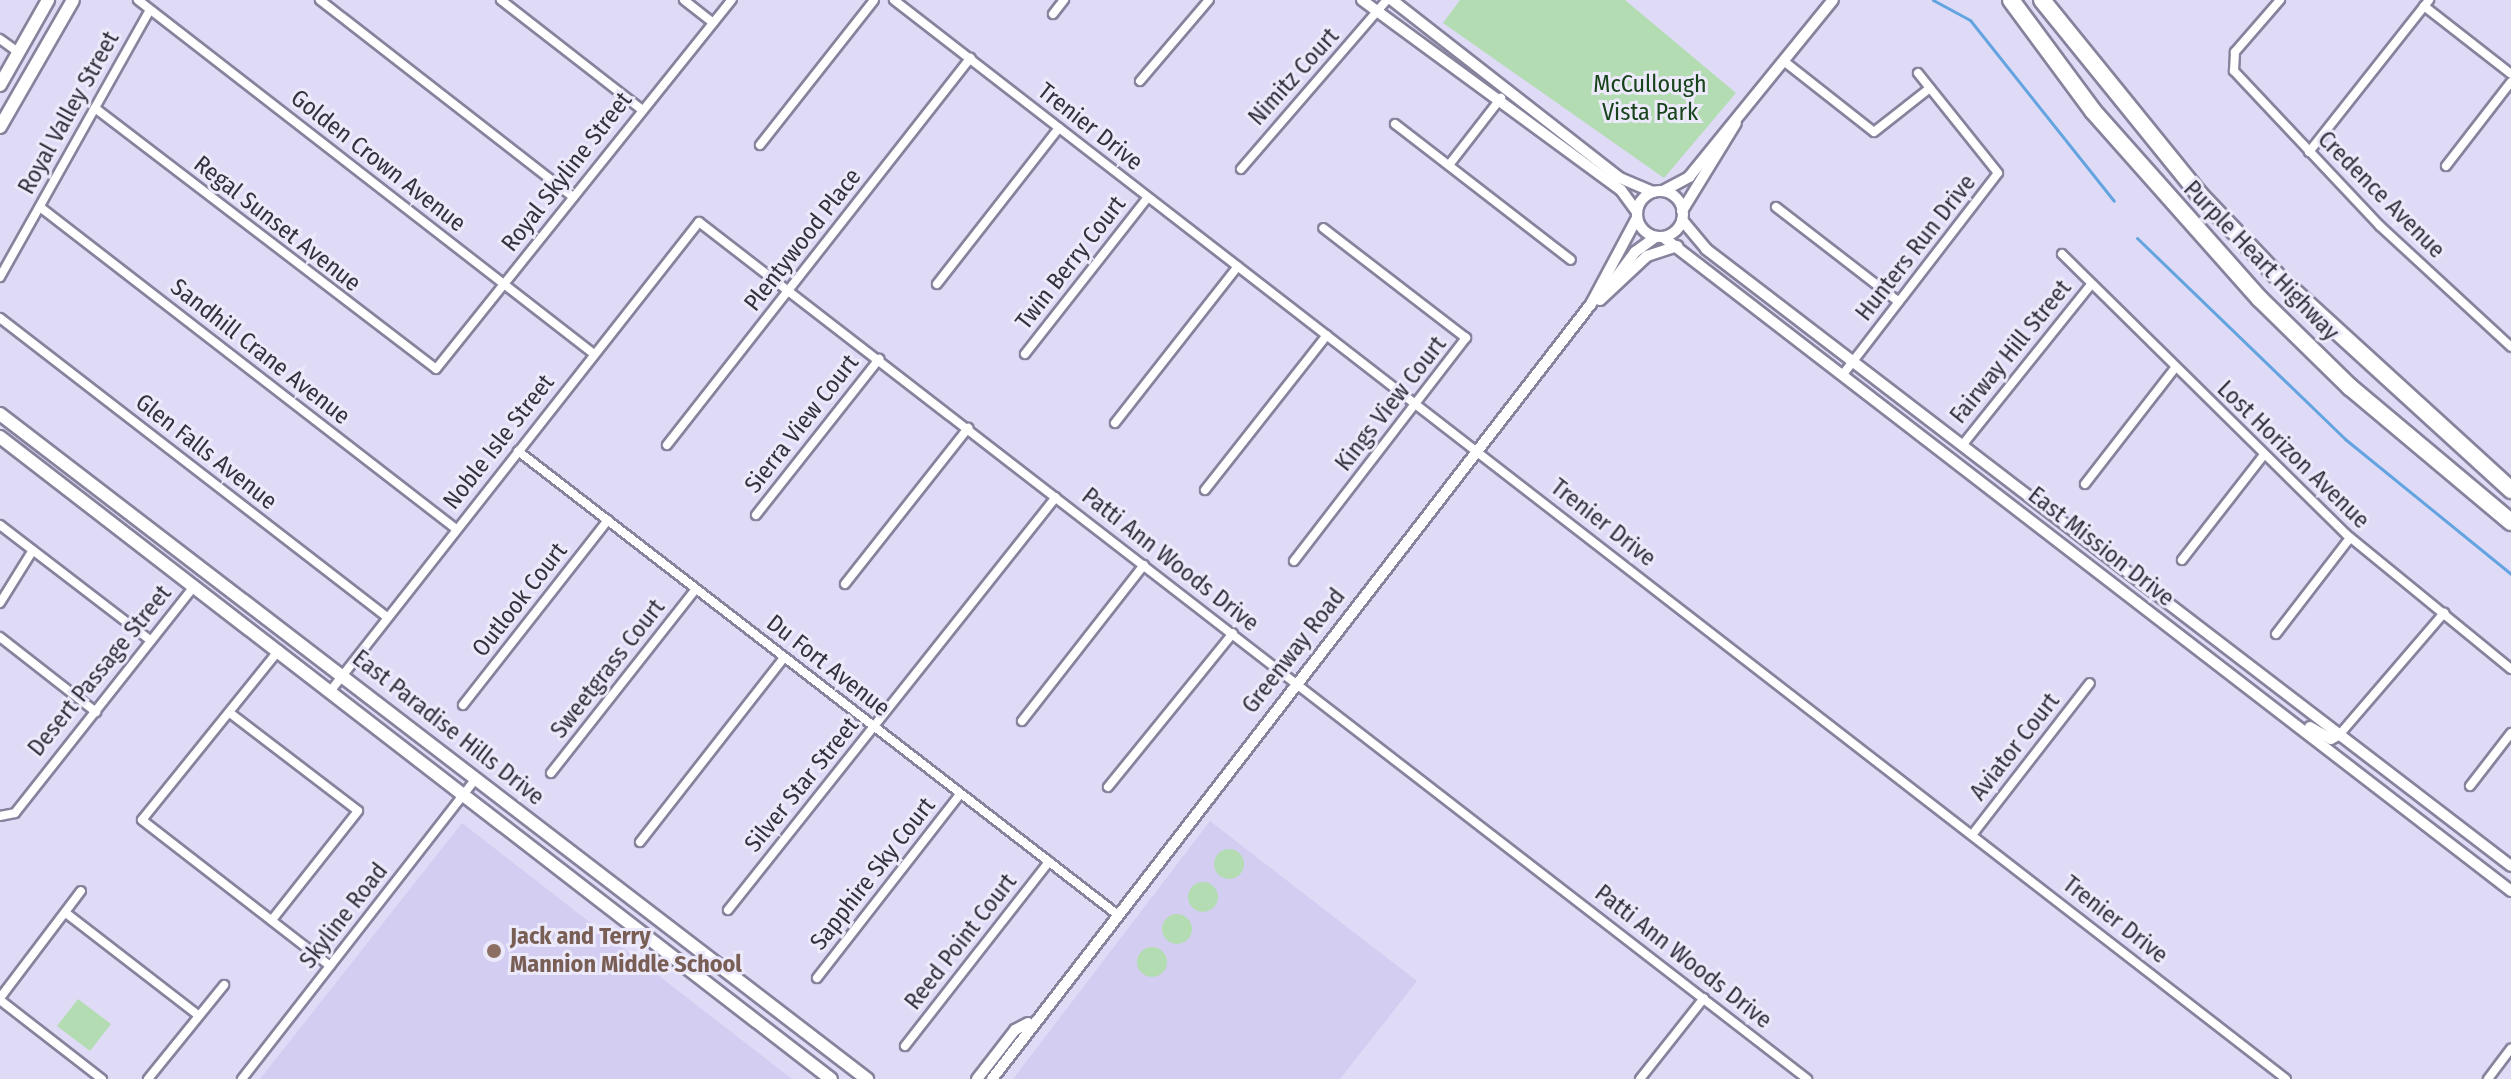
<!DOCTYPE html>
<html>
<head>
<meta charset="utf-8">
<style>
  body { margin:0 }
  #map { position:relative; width:2511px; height:1079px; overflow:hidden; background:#dfdbf7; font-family:"Fira Sans Condensed",sans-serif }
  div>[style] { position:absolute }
  .built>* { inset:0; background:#d3cdf1 }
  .green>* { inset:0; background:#b4dcb3 }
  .round { border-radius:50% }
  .stream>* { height:3px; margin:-1.5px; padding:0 1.5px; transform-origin:1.5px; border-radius:1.5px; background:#63a4e0 }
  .roads { filter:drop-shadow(2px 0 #87839d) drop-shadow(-2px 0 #87839d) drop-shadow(0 2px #87839d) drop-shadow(0 -2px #87839d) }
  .minor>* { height:8px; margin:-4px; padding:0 4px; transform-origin:4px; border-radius:4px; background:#fff }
  .tertiary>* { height:10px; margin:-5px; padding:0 5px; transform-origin:5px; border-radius:5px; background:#fff }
  .tertiary>.ring { margin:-5px; padding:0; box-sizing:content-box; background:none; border:10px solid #fff; border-radius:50% }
  .secondary>* { height:12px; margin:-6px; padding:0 6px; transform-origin:6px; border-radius:6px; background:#fff }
  .motorway>* { height:16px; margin:-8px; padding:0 8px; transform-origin:8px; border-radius:8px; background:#fff }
  .dots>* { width:22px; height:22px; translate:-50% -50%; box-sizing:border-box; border:4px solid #ece9fb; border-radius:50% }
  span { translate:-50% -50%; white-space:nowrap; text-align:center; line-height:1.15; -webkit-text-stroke:6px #ece9fb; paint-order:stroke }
  .street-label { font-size:24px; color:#32313c }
  .park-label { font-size:24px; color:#17441a }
  .education-label { font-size:24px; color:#785e54; font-weight:700 }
  .left { translate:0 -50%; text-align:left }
</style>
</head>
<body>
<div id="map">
  <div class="built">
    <div style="clip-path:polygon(1210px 821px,1417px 981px,1340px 1079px,1013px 1079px)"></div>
    <div style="clip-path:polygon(462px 823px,792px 1079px,260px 1079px)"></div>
  </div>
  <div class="green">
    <div style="clip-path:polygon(1460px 0,1625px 0,1736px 93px,1664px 178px,1443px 23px)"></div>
    <div class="round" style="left:1214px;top:849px;width:30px;height:30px"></div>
    <div class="round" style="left:1188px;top:882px;width:30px;height:30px"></div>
    <div class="round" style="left:1162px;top:914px;width:30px;height:30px"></div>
    <div class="round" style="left:1137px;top:947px;width:30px;height:30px"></div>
    <div style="clip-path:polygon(78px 999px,111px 1024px,90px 1051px,57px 1026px)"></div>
  </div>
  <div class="stream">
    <div style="left:1933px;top:0;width:42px;rotate:28.4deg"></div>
    <div style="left:1970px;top:20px;width:231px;rotate:51.5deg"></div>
    <div style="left:2137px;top:238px;width:289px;rotate:44deg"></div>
    <div style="left:2345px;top:439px;width:214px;rotate:39.1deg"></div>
  </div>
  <div class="roads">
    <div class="minor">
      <div style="left:138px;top:0;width:577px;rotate:37.82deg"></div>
      <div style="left:320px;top:0;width:321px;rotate:37.9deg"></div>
      <div style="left:501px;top:0;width:177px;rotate:37.9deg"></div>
      <div style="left:684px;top:0;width:37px;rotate:38deg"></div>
      <div style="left:894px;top:0;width:1761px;rotate:37.78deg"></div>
      <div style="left:2280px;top:0;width:69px;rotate:130.9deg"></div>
      <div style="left:2235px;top:52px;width:19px;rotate:93deg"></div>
      <div style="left:2234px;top:71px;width:213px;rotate:46.7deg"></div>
      <div style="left:2380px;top:226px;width:178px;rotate:42.7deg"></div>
      <div style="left:2424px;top:6px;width:110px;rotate:38deg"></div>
      <div style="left:1053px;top:14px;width:18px;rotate:-52deg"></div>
      <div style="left:0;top:39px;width:22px;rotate:36deg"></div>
      <div style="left:1785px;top:62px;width:113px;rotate:38.2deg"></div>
      <div style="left:1874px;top:132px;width:71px;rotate:-38.2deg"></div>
      <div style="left:1140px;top:81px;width:106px;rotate:-49.6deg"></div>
      <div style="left:95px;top:108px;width:429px;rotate:37.4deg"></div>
      <div style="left:436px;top:369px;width:473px;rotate:-51.3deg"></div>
      <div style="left:1395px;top:124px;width:222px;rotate:37.7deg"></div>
      <div style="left:760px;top:145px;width:184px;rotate:-51.8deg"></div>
      <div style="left:2309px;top:152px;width:194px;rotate:-51.7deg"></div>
      <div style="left:1449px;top:165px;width:85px;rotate:-52.2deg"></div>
      <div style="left:2446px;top:166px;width:106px;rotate:-52.3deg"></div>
      <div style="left:1241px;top:169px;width:223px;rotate:-49.2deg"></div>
      <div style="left:40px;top:207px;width:526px;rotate:37.74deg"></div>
      <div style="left:1776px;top:207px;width:155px;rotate:37.7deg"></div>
      <div style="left:2062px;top:254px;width:399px;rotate:44.6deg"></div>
      <div style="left:2346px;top:534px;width:213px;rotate:39.3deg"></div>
      <div style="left:0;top:277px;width:306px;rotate:-60.7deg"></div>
      <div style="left:937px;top:284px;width:198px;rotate:-52deg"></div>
      <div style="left:0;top:318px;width:489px;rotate:37.7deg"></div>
      <div style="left:1025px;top:354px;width:199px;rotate:-51.9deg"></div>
      <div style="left:1844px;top:373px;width:252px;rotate:-52.4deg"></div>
      <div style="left:1998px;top:173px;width:128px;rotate:-128.7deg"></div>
      <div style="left:1115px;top:423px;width:199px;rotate:-51.9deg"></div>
      <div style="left:1964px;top:443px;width:201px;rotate:-51.3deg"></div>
      <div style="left:667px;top:445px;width:492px;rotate:-51.9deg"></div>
      <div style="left:518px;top:451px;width:753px;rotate:37.72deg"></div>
      <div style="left:2085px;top:484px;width:147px;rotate:-52.2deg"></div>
      <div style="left:1205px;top:490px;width:197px;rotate:-51.8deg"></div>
      <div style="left:756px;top:515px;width:199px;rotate:-51.7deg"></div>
      <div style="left:0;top:525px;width:190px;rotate:37.5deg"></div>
      <div style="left:2182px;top:560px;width:132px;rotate:-52.1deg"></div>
      <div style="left:1294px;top:561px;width:282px;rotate:-52.4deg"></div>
      <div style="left:1466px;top:338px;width:180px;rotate:-142.4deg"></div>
      <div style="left:845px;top:584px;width:199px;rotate:-51.7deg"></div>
      <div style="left:0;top:603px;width:62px;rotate:-58.1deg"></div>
      <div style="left:2276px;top:634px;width:121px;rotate:-52.4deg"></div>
      <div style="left:0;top:637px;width:122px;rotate:38deg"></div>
      <div style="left:279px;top:650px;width:218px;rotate:128.9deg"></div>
      <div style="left:142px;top:820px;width:238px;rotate:37.8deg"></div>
      <div style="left:332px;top:689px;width:594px;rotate:-51.84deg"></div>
      <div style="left:699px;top:222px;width:1401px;rotate:37.72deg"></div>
      <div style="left:463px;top:705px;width:235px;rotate:-51.9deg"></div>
      <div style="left:230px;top:713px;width:161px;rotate:37.4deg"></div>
      <div style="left:358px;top:811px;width:139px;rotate:128.3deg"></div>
      <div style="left:1022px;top:721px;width:198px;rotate:-52deg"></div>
      <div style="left:2340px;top:734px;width:160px;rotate:-49.3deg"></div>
      <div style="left:551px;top:773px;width:234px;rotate:-51.8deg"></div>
      <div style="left:2470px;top:786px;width:67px;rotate:-52.3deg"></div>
      <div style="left:1108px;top:787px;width:198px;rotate:-50.9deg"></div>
      <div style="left:0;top:816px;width:15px;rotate:-11deg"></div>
      <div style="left:15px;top:813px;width:290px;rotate:-51.7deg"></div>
      <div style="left:1972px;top:835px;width:192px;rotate:-52.2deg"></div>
      <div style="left:640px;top:842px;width:234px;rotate:-52deg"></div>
      <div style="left:728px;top:910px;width:527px;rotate:-51.54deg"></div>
      <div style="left:66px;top:913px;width:167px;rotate:37.7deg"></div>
      <div style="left:817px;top:978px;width:233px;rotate:-52.1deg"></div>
      <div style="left:0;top:998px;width:134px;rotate:-52.9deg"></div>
      <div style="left:0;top:1000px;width:129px;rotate:37.8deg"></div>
      <div style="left:905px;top:1046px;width:234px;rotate:-52deg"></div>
      <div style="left:148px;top:1079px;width:121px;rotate:-51deg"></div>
      <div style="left:242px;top:1079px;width:381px;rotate:-52.1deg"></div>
      <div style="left:1640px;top:1079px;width:103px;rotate:-51.7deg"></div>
      <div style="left:2488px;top:1079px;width:38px;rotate:-53deg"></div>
    </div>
    <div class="tertiary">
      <div style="left:1362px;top:0;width:321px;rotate:36.3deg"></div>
      <div style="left:1621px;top:190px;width:27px;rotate:54deg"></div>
      <div style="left:1392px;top:0;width:289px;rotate:38deg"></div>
      <div style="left:1620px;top:178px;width:36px;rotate:23deg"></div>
      <div style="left:1663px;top:191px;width:30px;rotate:-28deg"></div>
      <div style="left:1689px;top:177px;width:228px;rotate:-50.9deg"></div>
      <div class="ring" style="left:1637px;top:191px;width:36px;height:36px"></div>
      <div style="left:1682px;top:211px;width:103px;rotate:-58.5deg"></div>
      <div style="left:1682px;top:220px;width:38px;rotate:50deg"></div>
      <div style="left:1706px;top:249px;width:1014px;rotate:37.47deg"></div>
      <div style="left:1663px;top:237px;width:1071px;rotate:37.64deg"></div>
      <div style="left:1600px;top:299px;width:59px;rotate:-53.3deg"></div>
      <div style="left:1635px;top:252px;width:26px;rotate:-36deg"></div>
      <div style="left:1600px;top:300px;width:64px;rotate:-43.1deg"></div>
      <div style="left:1647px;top:256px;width:32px;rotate:-18deg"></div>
      <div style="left:2310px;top:727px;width:24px;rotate:30deg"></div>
      <div style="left:2331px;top:739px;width:10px;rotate:-29deg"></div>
      <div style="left:977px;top:1079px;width:62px;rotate:-52.2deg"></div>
      <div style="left:1015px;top:1030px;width:15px;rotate:-28deg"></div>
      <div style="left:992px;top:1079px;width:980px;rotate:-52.3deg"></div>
      <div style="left:1591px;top:304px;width:98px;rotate:-61.9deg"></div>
    </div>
    <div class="secondary">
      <div style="left:0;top:85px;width:98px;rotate:-60.5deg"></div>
      <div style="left:0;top:127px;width:146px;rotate:-60.1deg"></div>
      <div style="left:0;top:414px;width:1093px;rotate:37.49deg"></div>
      <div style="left:0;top:437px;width:1050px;rotate:37.69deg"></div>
    </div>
    <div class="motorway">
      <div style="left:2011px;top:0;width:138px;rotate:53.5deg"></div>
      <div style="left:2093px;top:111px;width:251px;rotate:48.4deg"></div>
      <div style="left:2260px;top:299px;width:126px;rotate:44.4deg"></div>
      <div style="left:2350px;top:387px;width:210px;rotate:40deg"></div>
      <div style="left:2042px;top:0;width:250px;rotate:51deg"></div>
      <div style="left:2199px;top:194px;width:117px;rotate:46.4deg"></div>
      <div style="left:2280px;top:279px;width:313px;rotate:42.4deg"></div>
    </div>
  </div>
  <div class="dots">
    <div style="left:494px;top:951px;background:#8d6e63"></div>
  </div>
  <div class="street-label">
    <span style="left:1294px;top:77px;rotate:-48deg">Nimitz Court</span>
    <span style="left:69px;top:113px;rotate:-61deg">Royal Valley Street</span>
    <span style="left:1090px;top:127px;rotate:38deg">Trenier Drive</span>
    <span style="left:378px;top:161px;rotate:38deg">Golden Crown Avenue</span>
    <span style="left:567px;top:172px;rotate:-52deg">Royal Skyline Street</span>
    <span style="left:2381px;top:195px;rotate:45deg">Credence Avenue</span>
    <span style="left:277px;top:224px;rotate:38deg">Regal Sunset Avenue</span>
    <span style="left:803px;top:240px;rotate:-52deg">Plentywood Place</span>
    <span style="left:1916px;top:248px;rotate:-52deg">Hunters Run Drive</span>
    <span style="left:2261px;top:261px;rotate:46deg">Purple Heart Highway</span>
    <span style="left:1071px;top:263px;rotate:-52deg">Twin Berry Court</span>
    <span style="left:260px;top:352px;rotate:38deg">Sandhill Crane Avenue</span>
    <span style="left:2011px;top:352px;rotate:-51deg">Fairway Hill Street</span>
    <span style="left:1391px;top:404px;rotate:-52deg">Kings View Court</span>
    <span style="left:802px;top:424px;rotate:-52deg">Sierra View Court</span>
    <span style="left:499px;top:442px;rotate:-52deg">Noble Isle Street</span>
    <span style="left:206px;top:452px;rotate:38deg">Glen Falls Avenue</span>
    <span style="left:2293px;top:455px;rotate:44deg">Lost Horizon Avenue</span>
    <span style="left:1603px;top:523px;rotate:38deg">Trenier Drive</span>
    <span style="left:2101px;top:547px;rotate:38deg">East Mission Drive</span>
    <span style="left:1170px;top:560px;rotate:38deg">Patti Ann Woods Drive</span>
    <span style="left:520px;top:600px;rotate:-52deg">Outlook Court</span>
    <span style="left:1294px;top:651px;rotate:-52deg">Greenway Road</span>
    <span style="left:828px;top:666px;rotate:38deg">Du Fort Avenue</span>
    <span style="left:608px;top:669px;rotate:-52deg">Sweetgrass Court</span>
    <span style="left:100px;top:671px;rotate:-51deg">Desert Passage Street</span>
    <span style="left:448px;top:728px;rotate:38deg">East Paradise Hills Drive</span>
    <span style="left:2015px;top:747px;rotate:-52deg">Aviator Court</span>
    <span style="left:802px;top:785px;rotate:-51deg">Silver Star Street</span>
    <span style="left:873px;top:874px;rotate:-52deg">Sapphire Sky Court</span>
    <span style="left:344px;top:916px;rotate:-52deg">Skyline Road</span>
    <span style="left:2115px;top:920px;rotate:38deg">Trenier Drive</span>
    <span style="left:961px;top:942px;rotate:-52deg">Reed Point Court</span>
    <span style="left:1683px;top:957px;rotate:38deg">Patti Ann Woods Drive</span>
  </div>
  <div class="park-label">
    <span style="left:1650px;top:99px">McCullough<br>Vista Park</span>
  </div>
  <div class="education-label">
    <span class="left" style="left:510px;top:951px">Jack and Terry<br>Mannion Middle School</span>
  </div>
</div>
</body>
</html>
